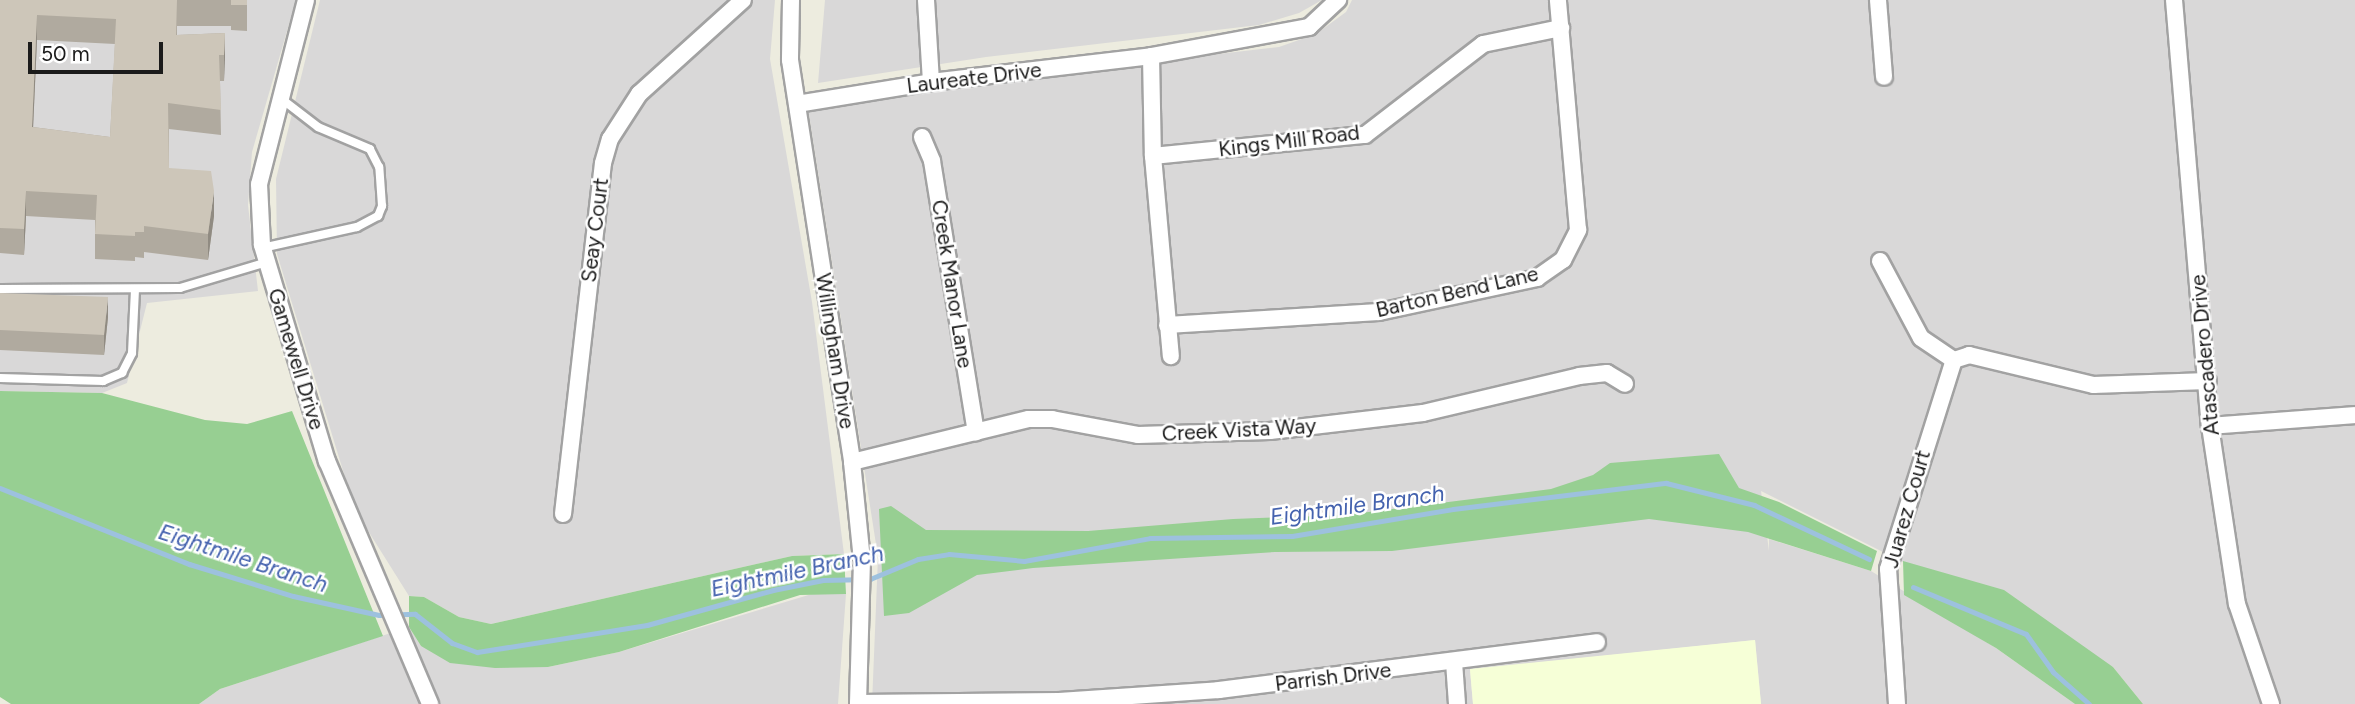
<!DOCTYPE html>
<html>
<head>
<meta charset="utf-8">
<style>
  body { margin:0 }
  #map { position:relative; width:2355px; height:704px; overflow:hidden; background:#edecdf; font-family:Figtree,sans-serif }
  div>[style] { position:absolute }
  .residential>* { inset:0; background:#d9d8d8 }
  .education>* { inset:0; background:#f6ffd7 }
  .forest>* { inset:0; background:#97cf92 }
  .stream>* { height:5px; margin:-2.5px; padding:0 2.5px; transform-origin:2.5px; border-radius:2.5px; background:#9dc1de }
  .roads { filter:drop-shadow(2px 0 #a2a2a2) drop-shadow(-2px 0 #a2a2a2) drop-shadow(0 2px #a2a2a2) drop-shadow(0 -2px #a2a2a2) }
  .service>* { height:8px; margin:-4px; padding:0 4px; transform-origin:4px; border-radius:4px; background:#fff }
  .minor>* { height:16px; margin:-8px; padding:0 8px; transform-origin:8px; border-radius:8px; background:#fff }
  .wall>* { inset:0; background:#b0aa9f }
  .shaded-wall>* { inset:0; background:#908b82 }
  .building>* { inset:0; background:#cdc6b9 }
  span { translate:-50% -50%; white-space:nowrap; text-align:center; line-height:1.15; -webkit-text-stroke:5px #fff; paint-order:stroke }
  .street-label { font-size:21px; color:#1b1b1b }
  .water-label { font-size:23px; color:#4462ae; font-style:italic }
  .scale { position:absolute; left:28px; top:42px; width:135px; height:32px; box-sizing:border-box; border:4px solid #1b1b1b; border-top:0; padding-left:9px; font-size:21px; line-height:24px; white-space:nowrap; color:#1b1b1b; -webkit-text-stroke:5px #fff; paint-order:stroke }
</style>
</head>
<body>
<div id="map">
  <div class="residential">
    <div style="clip-path:polygon(0 0,296px 0,252px 152px,248px 205px,258px 291px,147px 303px,127px 383px,102px 393px,0 391px)"></div>
    <div style="clip-path:polygon(320px 0,775px 0,770px 59px,812px 302px,844px 554px,792px 556px,491px 624px,459px 617px,424px 597px,409px 596px,355px 510px,277px 254px,276px 179px)"></div>
    <div style="clip-path:polygon(825px 0,1322px 0,1299px 13px,1259px 25px,986px 57px,818px 83px)"></div>
    <div style="clip-path:polygon(1352px 0,2355px 0,2355px 704px,2143px 704px,2113px 667px,1761px 491px,1769px 551px,1769px 539px,1871px 571px,1996px 648px,2075px 704px,1761px 704px,1755px 640px,1470px 670px,1473px 704px,872px 704px,878px 557px,808px 108px,960px 84px,1279px 47px,1316px 34px,1346px 12px)"></div>
    <div style="clip-path:polygon(822px 591px,846px 594px,838px 704px,199px 704px,220px 689px,409px 627px,421px 646px,548px 667px,619px 652px)"></div>
  </div>
  <div class="education">
    <div style="clip-path:polygon(1755px 640px,1761px 704px,1473px 704px,1470px 669px)"></div>
  </div>
  <div class="forest">
    <div style="clip-path:polygon(0 391px,102px 393px,205px 420px,247px 424px,292px 411px,383px 636px,220px 689px,199px 704px,11px 704px,0 697px)"></div>
    <div style="clip-path:polygon(1719px 454px,1739px 488px,1779px 502px,1877px 551px,1871px 571px,1748px 532px,1649px 519px,1392px 551px,1275px 552px,1033px 568px,977px 575px,909px 613px,884px 616px,879px 509px,891px 506px,926px 530px,1088px 531px,1233px 519px,1345px 515px,1551px 489px,1593px 475px,1610px 463px)"></div>
    <div style="clip-path:polygon(844px 554px,846px 594px,800px 595px,619px 652px,548px 667px,495px 668px,450px 663px,421px 646px,409px 627px,409px 596px,424px 597px,459px 617px,491px 624px,792px 556px)"></div>
    <div style="clip-path:polygon(1903px 561px,2004px 590px,2113px 667px,2143px 704px,2075px 704px,1996px 648px,1904px 595px)"></div>
  </div>
  <div class="stream">
    <div style="left:0;top:488px;width:204px;rotate:21.9deg"></div>
    <div style="left:189px;top:564px;width:109px;rotate:17.1deg"></div>
    <div style="left:293px;top:596px;width:88px;rotate:12.5deg"></div>
    <div style="left:379px;top:615px;width:36px;rotate:-2deg"></div>
    <div style="left:415px;top:614px;width:47px;rotate:38.1deg"></div>
    <div style="left:452px;top:643px;width:27px;rotate:20deg"></div>
    <div style="left:477px;top:652px;width:172px;rotate:-9deg"></div>
    <div style="left:647px;top:625px;width:131px;rotate:-15.5deg"></div>
    <div style="left:773px;top:590px;width:51px;rotate:-11.3deg"></div>
    <div style="left:823px;top:580px;width:47px;rotate:-1.2deg"></div>
    <div style="left:870px;top:579px;width:52px;rotate:-22.6deg"></div>
    <div style="left:918px;top:559px;width:31px;rotate:-9deg"></div>
    <div style="left:949px;top:554px;width:75px;rotate:5.3deg"></div>
    <div style="left:1024px;top:561px;width:128px;rotate:-10.3deg"></div>
    <div style="left:1150px;top:538px;width:142px;rotate:-0.8deg"></div>
    <div style="left:1292px;top:536px;width:163px;rotate:-9.5deg"></div>
    <div style="left:1453px;top:509px;width:215px;rotate:-7deg"></div>
    <div style="left:1666px;top:483px;width:91px;rotate:14deg"></div>
    <div style="left:1754px;top:505px;width:127px;rotate:25.2deg"></div>
    <div style="left:1913px;top:587px;width:122px;rotate:22.6deg"></div>
    <div style="left:2026px;top:634px;width:47px;rotate:54.6deg"></div>
    <div style="left:2053px;top:672px;width:48px;rotate:41.6deg"></div>
  </div>
  <div class="roads">
    <div class="service">
      <div style="left:262px;top:248px;width:97px;rotate:-12.5deg"></div>
      <div style="left:357px;top:227px;width:24px;rotate:-28deg"></div>
      <div style="left:378px;top:216px;width:11px;rotate:-68deg"></div>
      <div style="left:382px;top:206px;width:39px;rotate:-94deg"></div>
      <div style="left:379px;top:167px;width:20px;rotate:-117deg"></div>
      <div style="left:370px;top:149px;width:56px;rotate:-157.1deg"></div>
      <div style="left:318px;top:127px;width:44px;rotate:-142.4deg"></div>
      <div style="left:0;top:289px;width:180px;rotate:-0.3deg"></div>
      <div style="left:180px;top:288px;width:91px;rotate:-16.6deg"></div>
      <div style="left:0;top:378px;width:103px;rotate:1.7deg"></div>
      <div style="left:103px;top:381px;width:21px;rotate:-23deg"></div>
      <div style="left:122px;top:373px;width:22px;rotate:-63deg"></div>
      <div style="left:132px;top:353px;width:63px;rotate:-87.3deg"></div>
    </div>
    <div class="minor">
      <div style="left:306px;top:0;width:190px;rotate:104.3deg"></div>
      <div style="left:259px;top:184px;width:61px;rotate:87.2deg"></div>
      <div style="left:262px;top:245px;width:226px;rotate:73.3deg"></div>
      <div style="left:327px;top:461px;width:264px;rotate:67deg"></div>
      <div style="left:791px;top:0;width:60px;rotate:91deg"></div>
      <div style="left:790px;top:60px;width:407px;rotate:81.2deg"></div>
      <div style="left:852px;top:462px;width:99px;rotate:84.2deg"></div>
      <div style="left:862px;top:560px;width:144px;rotate:91.6deg"></div>
      <div style="left:926px;top:0;width:82px;rotate:86.5deg"></div>
      <div style="left:1878px;top:0;width:77px;rotate:85.5deg"></div>
      <div style="left:2174px;top:0;width:428px;rotate:85.2deg"></div>
      <div style="left:2210px;top:426px;width:180px;rotate:81.4deg"></div>
      <div style="left:2237px;top:604px;width:106px;rotate:71.2deg"></div>
      <div style="left:1151px;top:56px;width:100px;rotate:88.9deg"></div>
      <div style="left:1153px;top:156px;width:201px;rotate:84.9deg"></div>
      <div style="left:797px;top:104px;width:136px;rotate:-9.3deg"></div>
      <div style="left:931px;top:82px;width:222px;rotate:-6.7deg"></div>
      <div style="left:1151px;top:56px;width:161px;rotate:-10.4deg"></div>
      <div style="left:1309px;top:27px;width:40px;rotate:-43deg"></div>
      <div style="left:922px;top:137px;width:26px;rotate:67deg"></div>
      <div style="left:932px;top:161px;width:275px;rotate:80.8deg"></div>
      <div style="left:1153px;top:156px;width:213px;rotate:-5.7deg"></div>
      <div style="left:1365px;top:135px;width:149px;rotate:-37.6deg"></div>
      <div style="left:1483px;top:44px;width:80px;rotate:-11.6deg"></div>
      <div style="left:1880px;top:261px;width:87px;rotate:62deg"></div>
      <div style="left:1921px;top:338px;width:40px;rotate:34deg"></div>
      <div style="left:1167px;top:325px;width:212px;rotate:-3.5deg"></div>
      <div style="left:1379px;top:312px;width:162px;rotate:-12.1deg"></div>
      <div style="left:1537px;top:278px;width:32px;rotate:-35deg"></div>
      <div style="left:1563px;top:260px;width:34px;rotate:-63deg"></div>
      <div style="left:1578px;top:230px;width:231px;rotate:-95deg"></div>
      <div style="left:2210px;top:426px;width:145px;rotate:-4.3deg"></div>
      <div style="left:852px;top:462px;width:182px;rotate:-13.7deg"></div>
      <div style="left:1029px;top:419px;width:23px"></div>
      <div style="left:1052px;top:419px;width:87px;rotate:10.5deg"></div>
      <div style="left:1138px;top:435px;width:132px;rotate:-1.7deg"></div>
      <div style="left:1270px;top:431px;width:154px;rotate:-6.7deg"></div>
      <div style="left:1423px;top:413px;width:160px;rotate:-13.3deg"></div>
      <div style="left:1579px;top:376px;width:28px;rotate:-6deg"></div>
      <div style="left:1607px;top:373px;width:21px;rotate:31deg"></div>
      <div style="left:563px;top:514px;width:353px;rotate:-83.5deg"></div>
      <div style="left:603px;top:163px;width:25px;rotate:-74deg"></div>
      <div style="left:610px;top:139px;width:54px;rotate:-57.2deg"></div>
      <div style="left:639px;top:94px;width:140px;rotate:-42.1deg"></div>
      <div style="left:1454px;top:662px;width:42px;rotate:85.9deg"></div>
      <div style="left:858px;top:703px;width:201px;rotate:-0.6deg"></div>
      <div style="left:1059px;top:701px;width:160px;rotate:-3.9deg"></div>
      <div style="left:1219px;top:690px;width:381px;rotate:-7.2deg"></div>
      <div style="left:1897px;top:704px;width:135px;rotate:-93.8deg"></div>
      <div style="left:1888px;top:569px;width:219px;rotate:-72.5deg"></div>
      <div style="left:1954px;top:360px;width:16px;rotate:-18deg"></div>
      <div style="left:1969px;top:355px;width:128px;rotate:13.6deg"></div>
      <div style="left:2093px;top:385px;width:115px;rotate:-2deg"></div>
    </div>
  </div>
  <div class="wall">
    <div style="clip-path:polygon(evenodd,0 0,247px 0,247px 31px,231px 30px,231px 26px,177px 26px,177px 35px,225px 33px,224px 81px,220px 81px,221px 135px,169px 129px,169px 168px,214px 216px,208px 260px,144px 252px,144px 258px,135px 257px,135px 261px,95px 259px,95px 220px,26px 216px,24px 255px,0 253px,0 0,37px 40px,115px 44px,110px 137px,33px 127px,37px 40px)"></div>
    <div style="clip-path:polygon(0 293px,108px 317px,104px 355px,0 350px)"></div>
  </div>
  <div class="shaded-wall">
    <div style="clip-path:polygon(37px 15px,37px 40px,32px 152px,32px 127px)"></div>
    <div style="clip-path:polygon(225px 33px,225px 58px,224px 81px,224px 55px)"></div>
    <div style="clip-path:polygon(26px 191px,26px 216px,24px 255px,24px 229px)"></div>
    <div style="clip-path:polygon(214px 191px,214px 216px,208px 260px,208px 234px)"></div>
    <div style="clip-path:polygon(108px 297px,108px 317px,104px 355px,104px 335px)"></div>
  </div>
  <div class="building">
    <div style="clip-path:polygon(evenodd,0 0,247px 0,247px 5px,231px 5px,231px 0,177px 0,176px 35px,225px 33px,224px 55px,219px 55px,221px 110px,168px 103px,169px 168px,211px 171px,214px 191px,208px 234px,144px 226px,144px 232px,135px 232px,135px 236px,95px 234px,97px 195px,26px 191px,24px 229px,0 228px,0 0,37px 15px,116px 19px,110px 137px,32px 127px,37px 15px)"></div>
    <div style="clip-path:polygon(0 293px,108px 297px,104px 335px,0 330px)"></div>
  </div>
  <div class="street-label">
    <span style="left:974px;top:78px;rotate:-7deg">Laureate Drive</span>
    <span style="left:1289px;top:141px;rotate:-7deg">Kings Mill Road</span>
    <span style="left:595px;top:230px;rotate:-83deg">Seay Court</span>
    <span style="left:952px;top:284px;rotate:81deg">Creek Manor Lane</span>
    <span style="left:1457px;top:292px;rotate:-13deg">Barton Bend Lane</span>
    <span style="left:835px;top:351px;rotate:81deg">Willingham Drive</span>
    <span style="left:2205px;top:355px;rotate:-95deg">Atascadero Drive</span>
    <span style="left:296px;top:359px;rotate:73deg">Gamewell Drive</span>
    <span style="left:1239px;top:430px;rotate:-3deg">Creek Vista Way</span>
    <span style="left:1907px;top:509px;rotate:-74deg">Juarez Court</span>
    <span style="left:1333px;top:677px;rotate:-7deg">Parrish Drive</span>
  </div>
  <div class="water-label">
    <span style="left:1357px;top:505px;rotate:-8deg">Eightmile Branch</span>
    <span style="left:243px;top:558px;rotate:18deg">Eightmile Branch</span>
    <span style="left:797px;top:571px;rotate:-12deg">Eightmile Branch</span>
  </div>
  <div class="scale">50 m</div>
</div>
</body>
</html>
